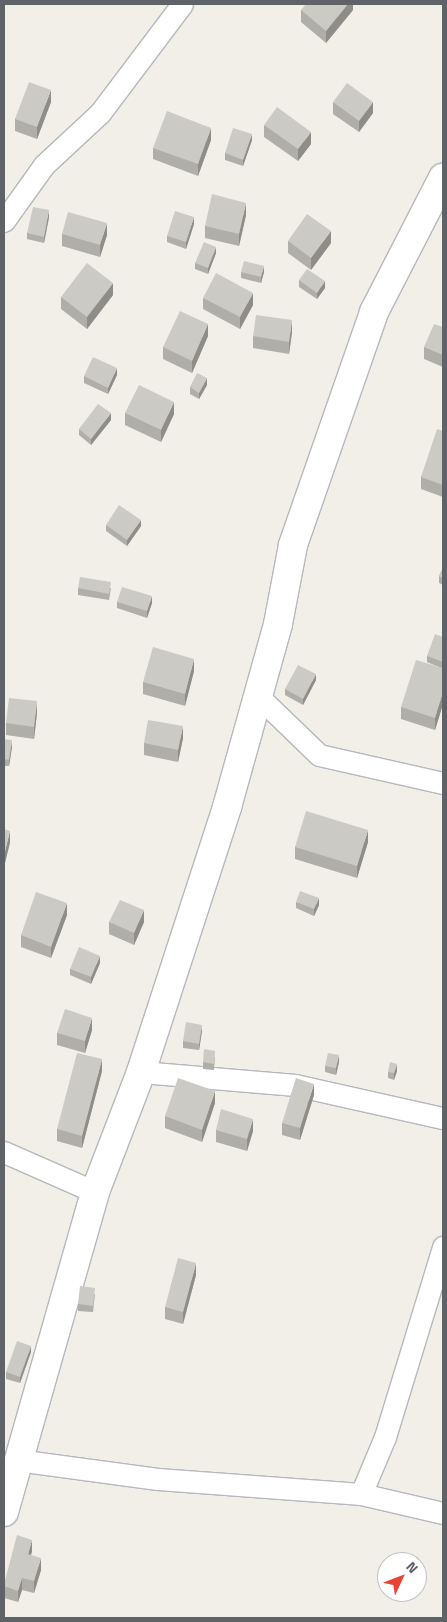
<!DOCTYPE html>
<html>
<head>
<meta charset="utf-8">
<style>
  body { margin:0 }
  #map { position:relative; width:447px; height:1622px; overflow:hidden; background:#f1efe8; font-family:"Titillium Web",sans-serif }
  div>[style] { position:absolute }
  .roads { filter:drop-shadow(1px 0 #b5b8bc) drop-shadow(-1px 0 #b5b8bc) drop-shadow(0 1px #b5b8bc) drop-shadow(0 -1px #b5b8bc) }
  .street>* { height:21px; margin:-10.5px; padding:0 10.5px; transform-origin:10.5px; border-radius:10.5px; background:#fff }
  .secondary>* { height:28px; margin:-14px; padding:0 14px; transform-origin:14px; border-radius:14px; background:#fff }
  .wall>* { inset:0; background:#afaea9 }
  .shaded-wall>* { inset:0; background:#8f8d8a }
  .building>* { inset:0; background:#cccac5 }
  span { translate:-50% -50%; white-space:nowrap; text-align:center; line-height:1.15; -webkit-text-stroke:4.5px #fff; paint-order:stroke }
  .frame { position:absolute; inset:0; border:5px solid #5f6368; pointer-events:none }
  .north { position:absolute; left:377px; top:1552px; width:50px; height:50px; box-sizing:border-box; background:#fff; border:1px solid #bfc1c3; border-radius:50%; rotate:47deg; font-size:14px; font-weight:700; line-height:20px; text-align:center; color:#5f6368 }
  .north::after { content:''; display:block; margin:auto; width:18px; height:22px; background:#ea4335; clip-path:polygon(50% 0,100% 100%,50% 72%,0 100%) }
</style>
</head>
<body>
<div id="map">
  <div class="roads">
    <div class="street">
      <div style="left:4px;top:221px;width:69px;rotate:-54.5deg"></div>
      <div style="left:44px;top:165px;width:76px;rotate:-42.9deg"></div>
      <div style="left:100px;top:113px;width:136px;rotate:-53deg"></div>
      <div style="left:259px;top:697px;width:83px;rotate:44deg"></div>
      <div style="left:319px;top:755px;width:127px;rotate:12.7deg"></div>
      <div style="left:141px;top:1072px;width:155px;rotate:4.8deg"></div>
      <div style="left:295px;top:1085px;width:152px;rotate:12.6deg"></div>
      <div style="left:4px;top:1152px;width:99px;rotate:23.7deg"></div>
      <div style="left:17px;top:1460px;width:142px;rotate:7.7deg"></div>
      <div style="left:158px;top:1479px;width:204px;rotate:4.2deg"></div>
      <div style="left:361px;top:1494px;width:84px;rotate:13deg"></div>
      <div style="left:361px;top:1494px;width:62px;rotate:-67.2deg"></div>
      <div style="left:385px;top:1437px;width:199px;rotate:-73deg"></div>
    </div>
    <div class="secondary">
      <div style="left:4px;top:1512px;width:333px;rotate:-74.1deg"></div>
      <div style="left:95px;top:1192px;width:129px;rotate:-69deg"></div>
      <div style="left:141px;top:1072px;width:279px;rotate:-72deg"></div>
      <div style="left:227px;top:807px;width:190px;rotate:-74.4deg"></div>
      <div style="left:278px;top:624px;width:80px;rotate:-79.2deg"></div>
      <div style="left:293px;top:545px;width:247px;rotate:-70.8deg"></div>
      <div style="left:374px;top:312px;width:151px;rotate:-62.8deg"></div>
    </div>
  </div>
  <div class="wall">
    <div style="clip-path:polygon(353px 4px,353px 10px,326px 43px,301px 22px,301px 10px)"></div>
    <div style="clip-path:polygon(51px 102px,37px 139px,15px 131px,15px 119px)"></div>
    <div style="clip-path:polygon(333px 102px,373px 113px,359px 132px,333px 114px)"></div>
    <div style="clip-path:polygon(264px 125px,311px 144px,298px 161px,264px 137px)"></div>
    <div style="clip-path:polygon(211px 140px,198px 176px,153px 159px,153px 148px)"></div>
    <div style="clip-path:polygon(252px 140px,243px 166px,225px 160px,225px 153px)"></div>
    <div style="clip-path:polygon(246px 215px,239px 246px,205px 238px,205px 226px)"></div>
    <div style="clip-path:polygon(49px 217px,44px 243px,27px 239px,27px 233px)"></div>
    <div style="clip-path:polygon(194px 224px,186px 249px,167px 242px,167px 236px)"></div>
    <div style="clip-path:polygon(62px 234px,107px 235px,100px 257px,62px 246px)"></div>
    <div style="clip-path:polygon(288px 241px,331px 243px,311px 270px,288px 253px)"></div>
    <div style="clip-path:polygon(216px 253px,208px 274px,195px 269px,195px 263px)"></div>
    <div style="clip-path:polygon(241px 272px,264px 272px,261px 283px,241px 278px)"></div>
    <div style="clip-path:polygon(299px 280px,325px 288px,317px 299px,299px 287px)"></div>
    <div style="clip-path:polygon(113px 295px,87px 329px,61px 309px,61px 297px)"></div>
    <div style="clip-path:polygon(203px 298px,253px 305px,240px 329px,203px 309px)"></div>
    <div style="clip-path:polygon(443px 327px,443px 367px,424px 359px,424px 347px)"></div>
    <div style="clip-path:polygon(292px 332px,289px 354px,253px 348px,253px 336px)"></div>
    <div style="clip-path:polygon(208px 336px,192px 373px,163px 359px,163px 347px)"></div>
    <div style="clip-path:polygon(117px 375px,108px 394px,84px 383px,84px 376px)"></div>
    <div style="clip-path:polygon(207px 385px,199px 399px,190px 394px,190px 387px)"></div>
    <div style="clip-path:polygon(125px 413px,174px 414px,161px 442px,125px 425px)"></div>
    <div style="clip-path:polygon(111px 420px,91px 445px,79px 435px,79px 429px)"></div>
    <div style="clip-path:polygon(443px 431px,443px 497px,421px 489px,421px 477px)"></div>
    <div style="clip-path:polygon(106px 525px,141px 526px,127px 546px,106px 531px)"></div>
    <div style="clip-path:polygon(443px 568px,443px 585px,439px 583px,439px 576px)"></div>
    <div style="clip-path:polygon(78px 588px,111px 588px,109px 600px,78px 595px)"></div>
    <div style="clip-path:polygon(117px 602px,152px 603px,147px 618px,117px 608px)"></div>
    <div style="clip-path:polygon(443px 637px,443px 704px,435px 730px,401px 719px,401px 707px,439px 667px,427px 662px,427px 656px)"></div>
    <div style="clip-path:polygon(194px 671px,185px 706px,143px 694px,143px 682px)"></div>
    <div style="clip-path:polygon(316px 680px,303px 705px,285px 695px,285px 689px)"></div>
    <div style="clip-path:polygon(37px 713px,34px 739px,6px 735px,6px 723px)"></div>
    <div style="clip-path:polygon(183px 738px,178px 762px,144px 755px,144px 743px)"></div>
    <div style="clip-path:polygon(4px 739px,12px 747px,9px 766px,4px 766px)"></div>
    <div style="clip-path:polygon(368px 842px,357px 878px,295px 859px,295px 847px)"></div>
    <div style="clip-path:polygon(296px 902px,319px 905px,314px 916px,296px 908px)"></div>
    <div style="clip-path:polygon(67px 915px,51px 958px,21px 947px,21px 935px)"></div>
    <div style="clip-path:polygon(109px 922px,144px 922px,134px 945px,109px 934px)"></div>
    <div style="clip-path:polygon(100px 963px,91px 984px,70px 975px,70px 969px)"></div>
    <div style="clip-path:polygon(92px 1030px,85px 1053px,57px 1045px,57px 1033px)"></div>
    <div style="clip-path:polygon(202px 1031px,199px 1050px,183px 1048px,183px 1041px)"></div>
    <div style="clip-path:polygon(215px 1057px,214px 1070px,203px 1069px,203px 1062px)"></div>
    <div style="clip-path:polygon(339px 1062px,336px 1075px,325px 1072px,325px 1066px)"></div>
    <div style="clip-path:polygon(102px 1071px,82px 1148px,57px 1141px,57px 1129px)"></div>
    <div style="clip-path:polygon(397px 1071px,394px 1080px,388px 1078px,388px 1072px)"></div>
    <div style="clip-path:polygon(314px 1095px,300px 1140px,282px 1135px,282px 1123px)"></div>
    <div style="clip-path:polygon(215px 1103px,202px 1142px,165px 1128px,165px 1116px)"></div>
    <div style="clip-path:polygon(216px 1130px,253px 1131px,247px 1151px,216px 1142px)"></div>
    <div style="clip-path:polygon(196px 1275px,183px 1324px,165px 1319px,165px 1307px)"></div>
    <div style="clip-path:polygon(95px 1294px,93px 1312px,78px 1311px,78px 1304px)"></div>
    <div style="clip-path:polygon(31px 1352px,20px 1383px,6px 1379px,6px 1372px)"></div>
    <div style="clip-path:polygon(32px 1551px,31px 1555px,41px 1570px,34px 1593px,22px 1590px,18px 1602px,4px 1598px,4px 1584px)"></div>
  </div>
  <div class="shaded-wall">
    <div style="clip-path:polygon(348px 4px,353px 4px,353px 10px,326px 43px,326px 31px)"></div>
    <div style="clip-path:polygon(51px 90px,51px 102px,37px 139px,37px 127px)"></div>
    <div style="clip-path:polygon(373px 102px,373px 113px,359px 132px,359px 121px)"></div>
    <div style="clip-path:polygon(211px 128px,211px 140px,198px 176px,198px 164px)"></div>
    <div style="clip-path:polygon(311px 132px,311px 144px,298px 161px,298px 149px)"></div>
    <div style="clip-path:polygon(252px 134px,252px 140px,243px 166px,243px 160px)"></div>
    <div style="clip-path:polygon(246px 203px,246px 215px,239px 246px,239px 234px)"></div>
    <div style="clip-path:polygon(49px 210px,49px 217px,44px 243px,44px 237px)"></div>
    <div style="clip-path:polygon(194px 217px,194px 224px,186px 249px,186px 242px)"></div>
    <div style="clip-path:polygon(107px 223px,107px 235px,100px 257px,100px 245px)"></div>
    <div style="clip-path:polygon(331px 231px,331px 243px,311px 270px,311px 258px)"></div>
    <div style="clip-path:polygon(216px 247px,216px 253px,208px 274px,208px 268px)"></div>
    <div style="clip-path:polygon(264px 266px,264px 272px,261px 283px,261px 277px)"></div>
    <div style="clip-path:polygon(325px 281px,325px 288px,317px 299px,317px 293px)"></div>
    <div style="clip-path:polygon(113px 283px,113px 295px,87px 329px,87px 317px)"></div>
    <div style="clip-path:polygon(253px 293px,253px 305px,240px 329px,240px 317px)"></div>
    <div style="clip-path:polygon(292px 320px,292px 332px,289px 354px,289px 342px)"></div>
    <div style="clip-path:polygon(208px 324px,208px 336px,192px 373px,192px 361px)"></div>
    <div style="clip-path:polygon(117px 368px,117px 375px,108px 394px,108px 388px)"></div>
    <div style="clip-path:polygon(207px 378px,207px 385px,199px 399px,199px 393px)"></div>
    <div style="clip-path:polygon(174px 402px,174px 414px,161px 442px,161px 430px)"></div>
    <div style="clip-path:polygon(111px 413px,111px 420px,91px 445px,91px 439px)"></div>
    <div style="clip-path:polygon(141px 520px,141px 526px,127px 546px,127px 540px)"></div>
    <div style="clip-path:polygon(152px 596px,152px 603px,147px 618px,147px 611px)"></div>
    <div style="clip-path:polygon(194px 659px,194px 671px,185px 706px,185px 694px)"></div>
    <div style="clip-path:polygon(316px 674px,316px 680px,303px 705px,303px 699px)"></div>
    <div style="clip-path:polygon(443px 692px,443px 704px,435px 730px,435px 718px)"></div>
    <div style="clip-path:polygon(37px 701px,37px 713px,34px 739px,34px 727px)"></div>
    <div style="clip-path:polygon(183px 726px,183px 738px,178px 762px,178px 750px)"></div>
    <div style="clip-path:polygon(12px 740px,12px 747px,9px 766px,9px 760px)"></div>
    <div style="clip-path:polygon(368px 830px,368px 842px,357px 878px,357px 866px)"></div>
    <div style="clip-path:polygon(10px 831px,10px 843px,4px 867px,4px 855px)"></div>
    <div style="clip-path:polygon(319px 898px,319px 905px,314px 916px,314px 909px)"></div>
    <div style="clip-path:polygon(67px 903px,67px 915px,51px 958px,51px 947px)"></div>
    <div style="clip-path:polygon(144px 910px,144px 922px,134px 945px,134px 933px)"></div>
    <div style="clip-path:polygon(100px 956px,100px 963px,91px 984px,91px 977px)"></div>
    <div style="clip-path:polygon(92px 1018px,92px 1030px,85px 1053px,85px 1041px)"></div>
    <div style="clip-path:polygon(202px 1025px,202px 1031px,199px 1050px,199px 1044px)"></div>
    <div style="clip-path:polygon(339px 1055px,339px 1062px,336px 1075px,336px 1068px)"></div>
    <div style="clip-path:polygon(102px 1059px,102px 1071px,82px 1148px,82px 1136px)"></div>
    <div style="clip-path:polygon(397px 1064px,397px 1071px,394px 1080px,394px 1073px)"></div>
    <div style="clip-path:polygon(314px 1084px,314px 1095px,300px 1140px,300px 1128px)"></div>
    <div style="clip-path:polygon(215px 1091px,215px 1103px,202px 1142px,202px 1130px)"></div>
    <div style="clip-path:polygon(253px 1119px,253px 1131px,247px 1151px,247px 1139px)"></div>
    <div style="clip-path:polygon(196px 1263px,196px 1275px,183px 1324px,183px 1312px)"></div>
    <div style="clip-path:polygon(31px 1346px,31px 1352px,20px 1383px,20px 1377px)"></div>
    <div style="clip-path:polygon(32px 1540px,32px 1551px,28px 1566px,28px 1554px)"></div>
    <div style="clip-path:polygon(41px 1558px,41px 1570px,34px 1593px,34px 1581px)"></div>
    <div style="clip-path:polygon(22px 1578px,22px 1590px,18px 1602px,18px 1591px)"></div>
  </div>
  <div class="building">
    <div style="clip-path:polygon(306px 4px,348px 4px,326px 31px,301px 10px)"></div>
    <div style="clip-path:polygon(29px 82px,51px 90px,37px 127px,15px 119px)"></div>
    <div style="clip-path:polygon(347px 83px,373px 102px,359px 121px,333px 102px)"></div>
    <div style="clip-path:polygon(277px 107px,311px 132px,298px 149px,264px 125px)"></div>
    <div style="clip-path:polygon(167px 111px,211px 128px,198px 164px,153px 148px)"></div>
    <div style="clip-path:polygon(233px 128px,252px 134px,243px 160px,225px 153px)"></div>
    <div style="clip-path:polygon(212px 194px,246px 203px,239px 234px,205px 226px)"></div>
    <div style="clip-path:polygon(33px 207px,49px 210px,44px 237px,27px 233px)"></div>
    <div style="clip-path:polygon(175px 211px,194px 217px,186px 242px,167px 236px)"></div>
    <div style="clip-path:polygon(68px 212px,107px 223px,100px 245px,62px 234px)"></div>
    <div style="clip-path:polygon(307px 214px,331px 231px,311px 258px,288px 241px)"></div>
    <div style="clip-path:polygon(204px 242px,216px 247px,208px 268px,195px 263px)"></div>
    <div style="clip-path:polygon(244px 261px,264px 266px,261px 277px,241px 272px)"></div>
    <div style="clip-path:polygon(87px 263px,113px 283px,87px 317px,61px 297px)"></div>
    <div style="clip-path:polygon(307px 269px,325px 281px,317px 293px,299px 280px)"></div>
    <div style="clip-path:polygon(216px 273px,253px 293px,240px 317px,203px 298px)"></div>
    <div style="clip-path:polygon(180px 311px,208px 324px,192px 361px,163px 347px)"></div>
    <div style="clip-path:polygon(256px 315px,292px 320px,289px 342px,253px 336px)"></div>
    <div style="clip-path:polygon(434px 324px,443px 327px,443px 355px,424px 347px)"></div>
    <div style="clip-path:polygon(93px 357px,117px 368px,108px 388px,84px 376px)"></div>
    <div style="clip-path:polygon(197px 373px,207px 378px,199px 393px,190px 387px)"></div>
    <div style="clip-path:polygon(139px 385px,174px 402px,161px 430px,125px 413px)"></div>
    <div style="clip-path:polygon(98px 404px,111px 413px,91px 439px,79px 429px)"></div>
    <div style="clip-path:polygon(437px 429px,443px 431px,443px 485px,421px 477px)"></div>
    <div style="clip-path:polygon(119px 505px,141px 520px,127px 540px,106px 525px)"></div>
    <div style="clip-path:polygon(443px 568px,443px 579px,439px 576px)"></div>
    <div style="clip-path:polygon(80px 577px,111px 582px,109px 594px,78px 588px)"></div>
    <div style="clip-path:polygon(122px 587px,152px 596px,147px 611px,117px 602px)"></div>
    <div style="clip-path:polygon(435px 634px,443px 637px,443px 662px,427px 656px)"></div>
    <div style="clip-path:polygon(153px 647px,194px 659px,185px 694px,143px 682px)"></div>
    <div style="clip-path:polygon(416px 660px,443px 668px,443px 692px,435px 718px,401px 707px)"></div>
    <div style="clip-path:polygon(298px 665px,316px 674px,303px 699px,285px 689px)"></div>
    <div style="clip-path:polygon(9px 698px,37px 701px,34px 727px,6px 723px)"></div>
    <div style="clip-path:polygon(148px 720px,183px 726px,178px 750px,144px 743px)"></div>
    <div style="clip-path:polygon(4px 739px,12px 740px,9px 760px,4px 759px)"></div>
    <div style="clip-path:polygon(306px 811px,368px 830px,357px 866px,295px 847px)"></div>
    <div style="clip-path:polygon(4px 829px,10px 831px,4px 855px)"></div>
    <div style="clip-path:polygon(300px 891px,319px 898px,314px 909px,296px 902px)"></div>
    <div style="clip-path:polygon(36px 892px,67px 903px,51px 947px,21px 935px)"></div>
    <div style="clip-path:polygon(120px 900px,144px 910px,134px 933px,109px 922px)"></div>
    <div style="clip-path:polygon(79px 947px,100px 956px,91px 977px,70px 969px)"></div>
    <div style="clip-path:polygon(65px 1009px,92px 1018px,85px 1041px,57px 1033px)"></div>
    <div style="clip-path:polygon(186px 1022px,202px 1025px,199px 1044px,183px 1041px)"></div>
    <div style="clip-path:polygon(204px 1049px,215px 1051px,214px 1064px,203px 1062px)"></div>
    <div style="clip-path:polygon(77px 1053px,102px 1059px,82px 1136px,57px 1129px)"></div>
    <div style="clip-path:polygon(328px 1053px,339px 1055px,336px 1068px,325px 1066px)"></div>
    <div style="clip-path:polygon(390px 1062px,397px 1064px,394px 1073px,388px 1072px)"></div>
    <div style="clip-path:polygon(178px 1078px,215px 1091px,202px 1130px,165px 1116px)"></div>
    <div style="clip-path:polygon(296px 1078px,314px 1084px,300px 1128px,282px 1123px)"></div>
    <div style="clip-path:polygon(221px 1109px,253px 1119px,247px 1139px,216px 1130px)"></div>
    <div style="clip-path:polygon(178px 1258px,196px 1263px,183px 1312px,165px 1307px)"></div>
    <div style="clip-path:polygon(80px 1286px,95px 1288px,93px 1306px,78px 1304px)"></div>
    <div style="clip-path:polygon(17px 1341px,31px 1346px,20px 1377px,6px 1372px)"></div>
    <div style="clip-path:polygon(17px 1535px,32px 1540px,28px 1554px,41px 1558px,34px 1581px,22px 1578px,18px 1591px,4px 1586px,4px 1584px)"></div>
  </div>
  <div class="frame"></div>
  <div class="north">N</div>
</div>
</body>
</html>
